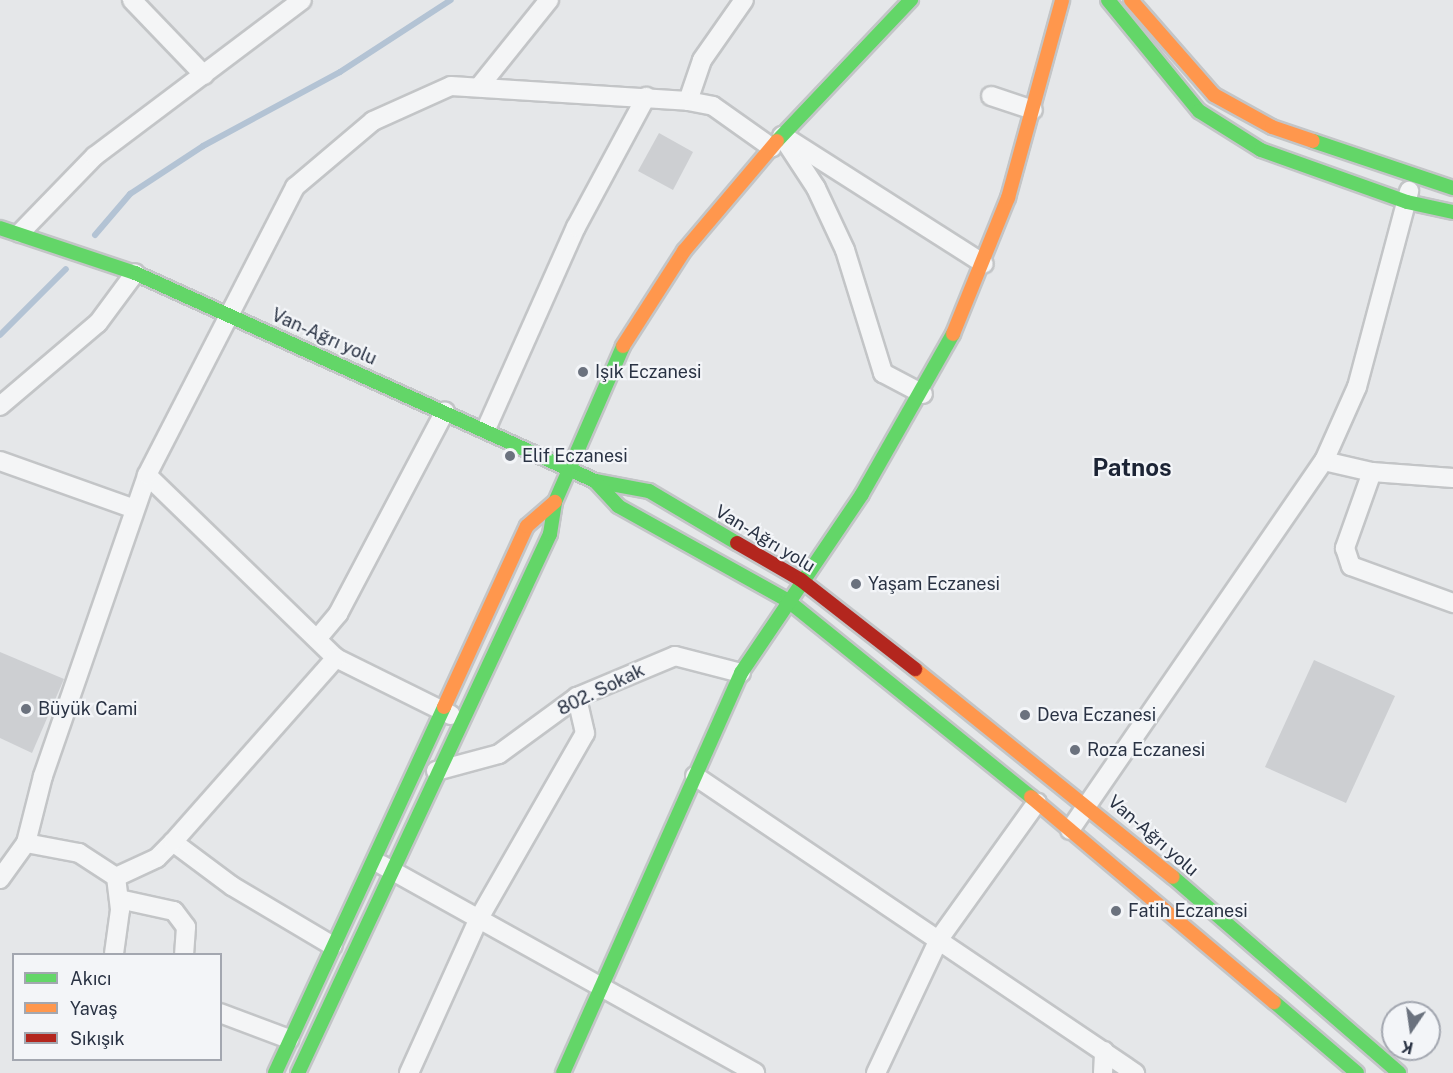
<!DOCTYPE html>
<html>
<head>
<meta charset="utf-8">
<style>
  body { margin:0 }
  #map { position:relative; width:1453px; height:1073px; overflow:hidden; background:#e5e7e9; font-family:"Public Sans",sans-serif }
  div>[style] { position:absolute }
  .stream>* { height:6px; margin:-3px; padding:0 3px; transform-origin:3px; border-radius:3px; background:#b3c3d4 }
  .building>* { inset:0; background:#cdcfd2 }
  .roads { filter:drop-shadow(2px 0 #c3c5c7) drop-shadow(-2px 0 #c3c5c7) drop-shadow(0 2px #c3c5c7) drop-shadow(0 -2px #c3c5c7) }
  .street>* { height:18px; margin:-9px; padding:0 9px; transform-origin:9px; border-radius:9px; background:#f4f5f6 }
  .fast>* { height:14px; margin:-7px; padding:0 7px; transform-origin:7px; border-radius:7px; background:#63d668 }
  .slow>* { height:14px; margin:-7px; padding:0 7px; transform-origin:7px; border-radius:7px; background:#ff974d }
  .jam>* { height:14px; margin:-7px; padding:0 7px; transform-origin:7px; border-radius:7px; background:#b3261e }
  .dots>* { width:16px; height:16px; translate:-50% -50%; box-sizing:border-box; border:3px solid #f3f5f8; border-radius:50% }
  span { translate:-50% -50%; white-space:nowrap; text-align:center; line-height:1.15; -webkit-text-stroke:4.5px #f3f5f8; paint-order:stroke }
  .street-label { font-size:18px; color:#2a3344 }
  .poi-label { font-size:18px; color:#2a3344 }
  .left { translate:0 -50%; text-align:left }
  .district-label { font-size:24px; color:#1c2435; font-weight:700 }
  .legend { position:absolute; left:12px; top:953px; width:210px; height:108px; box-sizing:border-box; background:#f3f5f8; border:2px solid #a3a7b0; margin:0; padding:8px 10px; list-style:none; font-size:18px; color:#2a3344 }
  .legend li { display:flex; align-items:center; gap:12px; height:30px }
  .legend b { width:30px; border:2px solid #a3a7b0 }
  .north { position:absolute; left:1381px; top:1001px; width:60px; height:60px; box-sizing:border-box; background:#f3f5f8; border:2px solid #a3a7b0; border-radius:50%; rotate:193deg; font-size:16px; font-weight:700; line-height:24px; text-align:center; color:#2a3344 }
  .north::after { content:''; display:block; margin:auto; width:21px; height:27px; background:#6b727e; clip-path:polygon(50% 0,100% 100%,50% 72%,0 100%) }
</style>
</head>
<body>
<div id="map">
  <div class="stream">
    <div style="left:95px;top:235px;width:54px;rotate:-49.5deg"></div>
    <div style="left:130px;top:194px;width:87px;rotate:-33.3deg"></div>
    <div style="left:203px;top:146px;width:156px;rotate:-28.4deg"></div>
    <div style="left:340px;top:72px;width:132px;rotate:-33deg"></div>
    <div style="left:0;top:335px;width:93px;rotate:-45deg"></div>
  </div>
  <div class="building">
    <div style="clip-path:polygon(659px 133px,693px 152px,673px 190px,638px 171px)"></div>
    <div style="clip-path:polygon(0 652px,64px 679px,32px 753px,0 738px)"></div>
    <div style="clip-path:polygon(1314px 660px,1395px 696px,1346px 803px,1265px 767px)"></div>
  </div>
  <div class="roads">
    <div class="street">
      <div style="left:132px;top:0;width:104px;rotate:46.2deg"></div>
      <div style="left:479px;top:87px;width:112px;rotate:-51.2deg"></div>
      <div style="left:991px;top:96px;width:44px;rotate:18.4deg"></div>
      <div style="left:688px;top:101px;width:43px;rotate:-71.1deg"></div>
      <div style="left:702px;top:60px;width:73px;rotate:-55deg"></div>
      <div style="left:782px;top:136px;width:62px;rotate:56.8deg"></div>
      <div style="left:816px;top:188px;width:68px;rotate:64.9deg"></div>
      <div style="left:845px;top:250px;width:129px;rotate:72.8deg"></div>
      <div style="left:883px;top:373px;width:45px;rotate:27.7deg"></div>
      <div style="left:788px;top:139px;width:232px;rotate:32.5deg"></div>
      <div style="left:20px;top:233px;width:107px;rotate:-45.8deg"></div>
      <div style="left:95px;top:156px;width:259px;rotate:-37deg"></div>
      <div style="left:0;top:406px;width:128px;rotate:-40.3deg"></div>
      <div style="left:98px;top:323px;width:62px;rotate:-53.5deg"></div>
      <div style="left:486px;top:429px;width:221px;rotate:-66deg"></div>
      <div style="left:576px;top:227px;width:148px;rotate:-61.7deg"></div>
      <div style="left:0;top:461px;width:143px;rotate:19.6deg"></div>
      <div style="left:1324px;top:461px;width:49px;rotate:12.9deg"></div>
      <div style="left:1372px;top:472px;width:81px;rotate:4.2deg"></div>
      <div style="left:1372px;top:472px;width:81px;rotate:109.6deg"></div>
      <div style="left:1345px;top:548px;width:19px;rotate:72deg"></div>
      <div style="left:1351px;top:566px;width:109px;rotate:19.9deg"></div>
      <div style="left:147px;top:475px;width:263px;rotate:44.1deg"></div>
      <div style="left:336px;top:658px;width:128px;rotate:26.4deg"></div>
      <div style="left:317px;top:639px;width:33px;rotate:-50deg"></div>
      <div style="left:338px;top:614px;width:229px;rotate:-62.2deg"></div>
      <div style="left:436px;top:771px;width:65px;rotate:-15.1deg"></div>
      <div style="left:499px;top:754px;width:97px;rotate:-36.2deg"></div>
      <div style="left:577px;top:697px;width:106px;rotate:-22.7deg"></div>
      <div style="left:675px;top:656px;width:68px;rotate:14.4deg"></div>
      <div style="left:695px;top:776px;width:531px;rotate:34.02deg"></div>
      <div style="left:1070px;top:830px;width:448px;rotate:-55.5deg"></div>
      <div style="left:1324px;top:461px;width:81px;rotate:-66deg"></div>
      <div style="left:1357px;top:387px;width:203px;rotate:-75.1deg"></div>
      <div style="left:173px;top:842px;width:74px;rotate:36.7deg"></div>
      <div style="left:232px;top:886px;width:117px;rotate:30.7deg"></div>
      <div style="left:26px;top:843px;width:54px;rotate:10.7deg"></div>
      <div style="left:79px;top:853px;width:44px;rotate:33deg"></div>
      <div style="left:116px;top:877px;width:33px;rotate:83deg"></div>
      <div style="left:120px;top:910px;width:44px;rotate:97.8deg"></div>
      <div style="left:382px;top:865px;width:427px;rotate:29.1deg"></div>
      <div style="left:116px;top:877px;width:45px;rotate:-24.9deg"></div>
      <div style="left:157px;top:858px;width:23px;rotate:-45deg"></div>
      <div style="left:173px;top:842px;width:246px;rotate:-48.5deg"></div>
      <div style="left:0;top:879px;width:44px;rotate:-54.2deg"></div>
      <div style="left:26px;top:843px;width:69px;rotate:-75.8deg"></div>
      <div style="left:43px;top:776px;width:318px;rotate:-70.9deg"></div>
      <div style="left:147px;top:475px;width:324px;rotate:-62.8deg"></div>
      <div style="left:295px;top:187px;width:102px;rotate:-40.2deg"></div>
      <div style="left:373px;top:121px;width:85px;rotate:-24.2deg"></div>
      <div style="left:451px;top:86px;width:237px;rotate:3.6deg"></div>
      <div style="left:688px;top:101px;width:25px;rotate:11deg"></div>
      <div style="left:713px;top:106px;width:72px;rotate:35.4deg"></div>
      <div style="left:119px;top:899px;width:56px;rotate:12.3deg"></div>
      <div style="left:174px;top:911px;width:20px;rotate:53deg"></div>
      <div style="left:186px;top:927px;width:27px;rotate:94deg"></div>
      <div style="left:220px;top:1013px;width:74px;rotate:20.6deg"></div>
      <div style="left:409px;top:1073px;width:168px;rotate:-65.7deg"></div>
      <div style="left:478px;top:920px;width:215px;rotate:-60.2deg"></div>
      <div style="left:585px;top:733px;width:37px;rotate:-103deg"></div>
      <div style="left:876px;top:1073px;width:148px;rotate:-64.8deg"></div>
      <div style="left:939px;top:939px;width:168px;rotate:-54.4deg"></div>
      <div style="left:1103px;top:1073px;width:22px;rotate:-87deg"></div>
    </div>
    <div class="fast">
      <div style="left:1108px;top:0;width:144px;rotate:50.7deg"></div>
      <div style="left:1199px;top:111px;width:73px;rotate:32.2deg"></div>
      <div style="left:1261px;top:150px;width:155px;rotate:19.6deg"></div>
      <div style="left:1407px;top:202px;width:47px;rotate:12.3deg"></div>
      <div style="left:777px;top:141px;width:195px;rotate:-46.5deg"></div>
      <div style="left:1313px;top:141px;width:148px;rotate:18.6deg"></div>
      <div style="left:0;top:228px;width:142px;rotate:18.4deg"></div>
      <div style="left:135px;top:273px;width:505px;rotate:24.33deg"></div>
      <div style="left:595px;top:481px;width:55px;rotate:10.5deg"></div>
      <div style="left:649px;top:491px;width:102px;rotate:30.6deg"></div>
      <div style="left:595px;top:481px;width:34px;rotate:47deg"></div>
      <div style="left:618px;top:506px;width:193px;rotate:29.1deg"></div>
      <div style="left:787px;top:600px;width:314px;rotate:38.9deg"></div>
      <div style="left:1173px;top:877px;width:299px;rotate:40.9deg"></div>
      <div style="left:1274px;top:1002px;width:109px;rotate:40.5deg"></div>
      <div style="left:275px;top:1073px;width:403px;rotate:-65.2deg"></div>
      <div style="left:298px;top:1073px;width:595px;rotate:-64.94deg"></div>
      <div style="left:550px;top:534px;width:32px;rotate:-81deg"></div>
      <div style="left:555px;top:502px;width:170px;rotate:-66.4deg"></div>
      <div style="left:563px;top:1073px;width:438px;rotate:-66deg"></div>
      <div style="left:741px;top:673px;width:216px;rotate:-55.9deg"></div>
      <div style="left:862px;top:494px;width:184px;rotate:-60.4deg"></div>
    </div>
    <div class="slow">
      <div style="left:1131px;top:0;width:126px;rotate:48.9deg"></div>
      <div style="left:1214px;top:95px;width:66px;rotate:28.9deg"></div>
      <div style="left:1272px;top:127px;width:43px;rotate:18.9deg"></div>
      <div style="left:953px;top:334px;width:147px;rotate:-68deg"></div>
      <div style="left:1008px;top:198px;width:205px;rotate:-74.7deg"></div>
      <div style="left:623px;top:346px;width:113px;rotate:-57.3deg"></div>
      <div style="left:684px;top:251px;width:144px;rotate:-49.8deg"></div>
      <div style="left:915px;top:669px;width:331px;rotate:38.9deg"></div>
      <div style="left:444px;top:707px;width:199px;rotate:-65.4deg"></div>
      <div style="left:527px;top:526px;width:37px;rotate:-41deg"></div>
      <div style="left:1031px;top:797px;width:318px;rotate:40.2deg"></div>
    </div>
    <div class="jam">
      <div style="left:737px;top:543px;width:74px;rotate:30deg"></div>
      <div style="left:801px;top:580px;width:145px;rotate:38deg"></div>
    </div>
  </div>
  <div class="dots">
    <div style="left:583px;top:372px;background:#6b727e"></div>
    <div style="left:510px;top:456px;background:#6b727e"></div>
    <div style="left:856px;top:584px;background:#6b727e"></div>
    <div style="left:26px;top:709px;background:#6b727e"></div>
    <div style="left:1025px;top:715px;background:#6b727e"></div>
    <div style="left:1075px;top:750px;background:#6b727e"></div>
    <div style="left:1116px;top:911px;background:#6b727e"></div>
  </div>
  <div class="street-label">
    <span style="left:324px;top:337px;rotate:24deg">Van-Ağrı yolu</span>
    <span style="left:765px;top:539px;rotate:31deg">Van-Ağrı yolu</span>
    <span style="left:601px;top:690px;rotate:-26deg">802. Sokak</span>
    <span style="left:1153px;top:836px;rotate:41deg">Van-Ağrı yolu</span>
  </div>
  <div class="poi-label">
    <span class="left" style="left:595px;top:372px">Işık Eczanesi</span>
    <span class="left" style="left:522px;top:456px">Elif Eczanesi</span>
    <span class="left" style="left:868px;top:584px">Yaşam Eczanesi</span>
    <span class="left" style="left:38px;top:709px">Büyük Cami</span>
    <span class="left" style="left:1037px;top:715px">Deva Eczanesi</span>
    <span class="left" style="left:1087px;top:750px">Roza Eczanesi</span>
    <span class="left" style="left:1128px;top:911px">Fatih Eczanesi</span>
  </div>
  <div class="district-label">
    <span style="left:1132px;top:468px">Patnos</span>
  </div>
  <ul class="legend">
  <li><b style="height:8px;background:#63d668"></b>Akıcı</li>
  <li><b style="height:8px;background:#ff974d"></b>Yavaş</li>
  <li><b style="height:8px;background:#b3261e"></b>Sıkışık</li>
  </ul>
  <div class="north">K</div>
</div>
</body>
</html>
